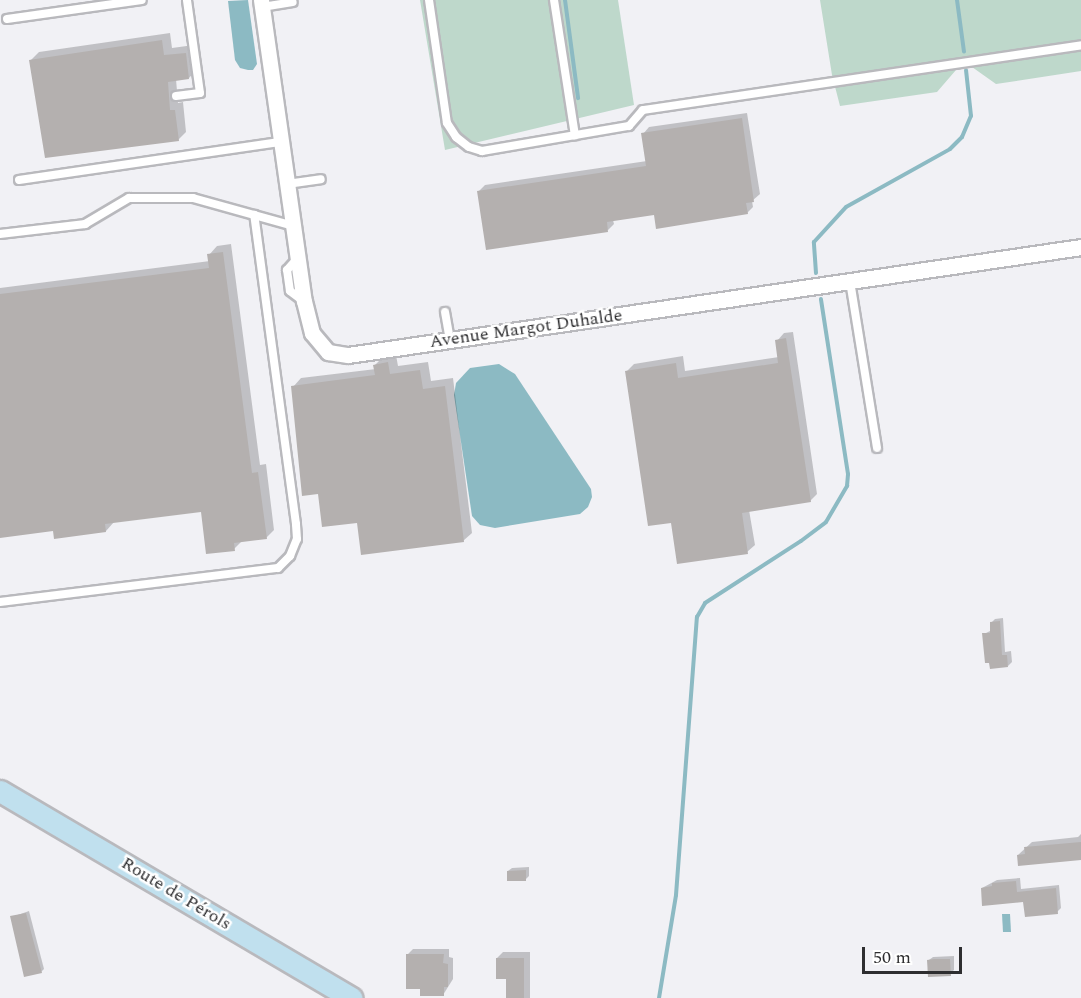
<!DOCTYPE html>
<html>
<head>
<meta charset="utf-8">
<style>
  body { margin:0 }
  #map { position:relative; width:1081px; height:998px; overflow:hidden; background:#f1f1f5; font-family:Spectral,serif }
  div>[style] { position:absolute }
  .green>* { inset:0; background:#bed8cb }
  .water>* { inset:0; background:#8cbac3 }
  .shadow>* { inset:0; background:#0003 }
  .stream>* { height:4px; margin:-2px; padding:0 2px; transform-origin:2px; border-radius:2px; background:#8cbac3 }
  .building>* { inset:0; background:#b4b0af }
  .roads { filter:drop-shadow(2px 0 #b9b9bd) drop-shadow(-2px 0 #b9b9bd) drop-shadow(0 2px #b9b9bd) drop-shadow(0 -2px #b9b9bd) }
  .lane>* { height:8px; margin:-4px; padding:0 4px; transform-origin:4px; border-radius:4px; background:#fff }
  .street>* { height:15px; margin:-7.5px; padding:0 7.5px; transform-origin:7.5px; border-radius:7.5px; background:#fff }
  .secondary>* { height:21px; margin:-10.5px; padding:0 10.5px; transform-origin:10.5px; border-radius:10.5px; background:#c0e0ee }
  span { translate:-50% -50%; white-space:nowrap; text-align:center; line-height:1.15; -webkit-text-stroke:5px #fff; paint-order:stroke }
  .street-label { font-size:18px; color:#2e2e30 }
  .scale { position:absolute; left:862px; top:947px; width:100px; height:27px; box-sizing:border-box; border:3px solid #2e2e30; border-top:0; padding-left:8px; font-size:18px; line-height:21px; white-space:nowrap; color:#2e2e30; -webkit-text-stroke:4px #fff; paint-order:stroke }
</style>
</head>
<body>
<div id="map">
  <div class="green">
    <div style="clip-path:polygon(420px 0,618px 0,634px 105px,445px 150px)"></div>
    <div style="clip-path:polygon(820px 0,1081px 0,1081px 71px,996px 84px,972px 67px,956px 70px,937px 92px,840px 106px,832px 75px)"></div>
  </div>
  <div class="water">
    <div style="clip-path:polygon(248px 0,257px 64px,253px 70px,248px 70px,240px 68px,235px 60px,228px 1px)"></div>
    <div style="clip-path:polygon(499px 364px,515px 374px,591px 489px,592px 497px,588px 507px,580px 514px,495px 528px,480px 525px,472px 516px,454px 395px,456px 383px,470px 368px)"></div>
    <div style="clip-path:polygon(1002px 914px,1010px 914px,1011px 932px,1003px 932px)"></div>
  </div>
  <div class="shadow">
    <div style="clip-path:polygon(170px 33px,172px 48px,194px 45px,197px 69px,189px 78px,176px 79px,178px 103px,183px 102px,186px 132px,178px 140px,31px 60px,39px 52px)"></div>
    <div style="clip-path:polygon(747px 113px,760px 194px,752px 201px,753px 207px,747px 213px,655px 214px,613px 220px,614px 224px,608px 230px,479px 191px,485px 185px,647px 161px,643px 134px,649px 127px)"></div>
    <div style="clip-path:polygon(231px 244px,260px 465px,266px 464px,274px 530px,266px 538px,242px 541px,234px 549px,202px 510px,114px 522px,106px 531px,54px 529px,0 536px,0 288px,210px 261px,209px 255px,217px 246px)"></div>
    <div style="clip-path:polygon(793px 332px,817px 494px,810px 501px,749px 510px,755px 545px,747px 552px,672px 521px,627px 371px,634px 364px,683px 356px,685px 371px,779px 357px,777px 341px,784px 333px)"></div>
    <div style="clip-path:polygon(396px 355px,398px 366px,428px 362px,431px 381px,453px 378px,472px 533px,463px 541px,358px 521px,319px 492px,293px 387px,301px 378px,376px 369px,375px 365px,383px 357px)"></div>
    <div style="clip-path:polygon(1003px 618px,1005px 652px,1011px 651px,1012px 662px,1008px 666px,984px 634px,992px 630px,991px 623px,995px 619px)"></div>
    <div style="clip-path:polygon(1081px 834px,1081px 858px,1018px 855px,1032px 842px,1078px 837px)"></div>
    <div style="clip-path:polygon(529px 867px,529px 876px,525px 880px,508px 871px,512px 868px)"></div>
    <div style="clip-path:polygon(1020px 878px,1021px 889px,1059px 885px,1061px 908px,1057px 912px,982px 888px,997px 880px)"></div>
    <div style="clip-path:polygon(29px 911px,44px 969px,41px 972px,12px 917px)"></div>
    <div style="clip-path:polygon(413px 949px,449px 949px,449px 957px,453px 958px,453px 979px,443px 995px,421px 987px,407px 955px)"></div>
    <div style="clip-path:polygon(503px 952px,530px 952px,530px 998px,507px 998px,507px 977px,497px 958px)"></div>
    <div style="clip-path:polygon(954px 956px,954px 970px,950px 974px,929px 960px,933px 957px)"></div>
  </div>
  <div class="stream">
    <div style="left:565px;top:0;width:99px;rotate:82.4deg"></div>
    <div style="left:957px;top:0;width:52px;rotate:82.3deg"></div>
    <div style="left:816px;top:273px;width:31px;rotate:-94deg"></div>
    <div style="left:814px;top:242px;width:47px;rotate:-47.6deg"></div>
    <div style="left:846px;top:207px;width:119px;rotate:-29.1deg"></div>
    <div style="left:950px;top:149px;width:17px;rotate:-45deg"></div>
    <div style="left:962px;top:137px;width:23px;rotate:-67deg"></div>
    <div style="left:971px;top:116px;width:46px;rotate:-96.2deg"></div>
    <div style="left:659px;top:998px;width:104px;rotate:-80.6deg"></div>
    <div style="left:676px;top:895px;width:279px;rotate:-85.7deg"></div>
    <div style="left:697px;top:617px;width:16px;rotate:-60deg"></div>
    <div style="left:705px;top:603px;width:114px;rotate:-32.9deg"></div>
    <div style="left:801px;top:541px;width:31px;rotate:-37deg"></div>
    <div style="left:826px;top:522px;width:42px;rotate:-59.7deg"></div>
    <div style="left:847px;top:486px;width:12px;rotate:-85deg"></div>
    <div style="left:848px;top:474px;width:177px;rotate:-98.8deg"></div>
  </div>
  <div class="building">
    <div style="clip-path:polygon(162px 40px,164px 55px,186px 53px,189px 79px,168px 82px,170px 110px,175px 110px,179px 141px,45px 158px,29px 60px)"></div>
    <div style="clip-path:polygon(742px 118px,754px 202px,746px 203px,748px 214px,656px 229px,654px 215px,607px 222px,608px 232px,486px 250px,477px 191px,646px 166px,641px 133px)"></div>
    <div style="clip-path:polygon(223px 252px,252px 473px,258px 472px,267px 539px,234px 543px,235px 551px,206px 554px,201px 512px,105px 524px,106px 532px,54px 539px,53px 531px,0 538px,0 294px,209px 268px,207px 254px)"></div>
    <div style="clip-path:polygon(786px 338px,811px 502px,742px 513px,748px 554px,677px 564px,671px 523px,648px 526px,625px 371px,676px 363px,678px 378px,778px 363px,775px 340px)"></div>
    <div style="clip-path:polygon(388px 362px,390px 374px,420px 370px,423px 389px,445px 386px,464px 542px,361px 555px,357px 523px,322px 527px,318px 494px,302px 496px,291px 386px,375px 375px,373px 365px)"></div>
    <div style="clip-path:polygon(1000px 621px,1002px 655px,1007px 655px,1008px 667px,990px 669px,989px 663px,985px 663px,982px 633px,990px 633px,990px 622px)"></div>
    <div style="clip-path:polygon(1081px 842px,1081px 860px,1018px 866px,1017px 855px,1025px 854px,1024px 847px)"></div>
    <div style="clip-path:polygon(526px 870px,526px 881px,507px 881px,507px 871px)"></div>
    <div style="clip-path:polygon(1016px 881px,1017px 892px,1056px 888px,1058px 914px,1025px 917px,1023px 902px,982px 906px,981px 888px,992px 886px,992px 883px)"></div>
    <div style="clip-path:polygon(26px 913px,42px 973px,24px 977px,10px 916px)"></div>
    <div style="clip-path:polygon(406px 954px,444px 954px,443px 963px,448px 964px,448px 987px,444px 987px,444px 996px,420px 996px,420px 989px,406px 989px)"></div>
    <div style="clip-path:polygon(496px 958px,524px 958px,524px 998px,506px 998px,506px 979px,496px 979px)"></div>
    <div style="clip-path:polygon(934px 959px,950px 959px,951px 976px,928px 977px,927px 960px)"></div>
  </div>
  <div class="roads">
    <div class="lane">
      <div style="left:429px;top:0;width:124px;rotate:81.7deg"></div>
      <div style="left:447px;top:123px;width:17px;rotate:57deg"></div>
      <div style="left:456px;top:137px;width:16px;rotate:38deg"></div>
      <div style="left:469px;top:147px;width:14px;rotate:17deg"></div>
      <div style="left:482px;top:151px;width:149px;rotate:-9.7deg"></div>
      <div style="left:629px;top:126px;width:21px;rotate:-49deg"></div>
      <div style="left:643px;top:110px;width:443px;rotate:-8.4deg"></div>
      <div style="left:554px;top:0;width:137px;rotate:81.2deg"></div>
      <div style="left:262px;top:7px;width:31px;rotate:-9deg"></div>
      <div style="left:7px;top:19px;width:136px;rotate:-8deg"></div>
      <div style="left:176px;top:96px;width:24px;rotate:-7deg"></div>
      <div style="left:200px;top:93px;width:94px;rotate:-98deg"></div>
      <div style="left:19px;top:180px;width:265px;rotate:-8.3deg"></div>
      <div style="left:287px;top:184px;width:34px;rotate:-8deg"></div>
      <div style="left:0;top:234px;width:86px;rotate:-6.7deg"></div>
      <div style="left:85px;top:224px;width:51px;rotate:-30.6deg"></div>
      <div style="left:129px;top:198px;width:64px"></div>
      <div style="left:193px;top:198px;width:104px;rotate:15.6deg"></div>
      <div style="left:297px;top:259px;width:15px;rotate:132deg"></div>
      <div style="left:287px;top:270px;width:21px;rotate:82deg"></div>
      <div style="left:290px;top:291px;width:15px;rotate:37deg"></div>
      <div style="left:850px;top:281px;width:169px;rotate:80.8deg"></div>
      <div style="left:445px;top:312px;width:28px;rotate:80deg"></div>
      <div style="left:0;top:602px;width:280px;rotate:-7deg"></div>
      <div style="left:278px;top:568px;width:17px;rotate:-45deg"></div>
      <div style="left:290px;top:556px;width:18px;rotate:-68deg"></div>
      <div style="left:297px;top:539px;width:15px;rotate:-94deg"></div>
      <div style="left:296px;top:524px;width:312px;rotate:-97.7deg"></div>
    </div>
    <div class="street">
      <div style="left:261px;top:0;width:304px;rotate:81.9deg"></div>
      <div style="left:304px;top:301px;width:33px;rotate:76deg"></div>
      <div style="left:312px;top:333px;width:25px;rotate:50deg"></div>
      <div style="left:328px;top:352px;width:20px;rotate:9deg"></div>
      <div style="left:348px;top:355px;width:741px;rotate:-8.38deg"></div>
    </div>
    <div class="secondary">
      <div style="left:0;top:791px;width:408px;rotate:30.5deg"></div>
    </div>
  </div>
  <div class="street-label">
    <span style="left:526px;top:329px;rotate:-8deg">Avenue Margot Duhalde</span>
    <span style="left:176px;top:894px;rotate:31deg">Route de Pérols</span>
  </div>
  <div class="scale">50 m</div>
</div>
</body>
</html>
